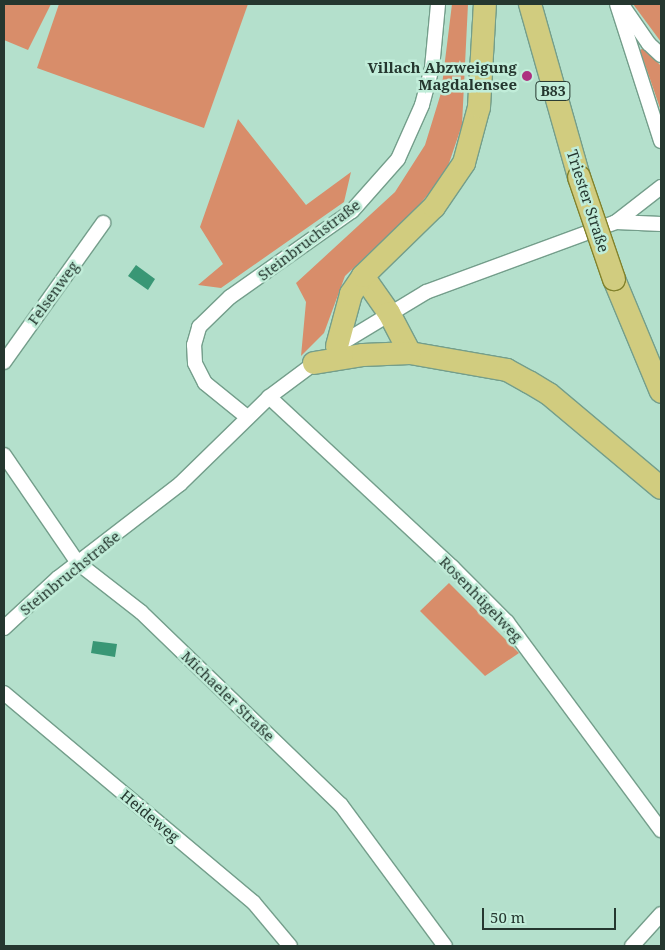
<!DOCTYPE html>
<html>
<head>
<meta charset="utf-8">
<style>
  body { margin:0 }
  #map { position:relative; width:665px; height:950px; overflow:hidden; background:#b4e0cc; font-family:"Noto Serif",serif }
  div>[style] { position:absolute }
  .green>* { inset:0; background:#d88d6a }
  .water>* { inset:0; background:#399775 }
  .roads { filter:drop-shadow(1px 0 #749e8b) drop-shadow(-1px 0 #749e8b) drop-shadow(0 1px #749e8b) drop-shadow(0 -1px #749e8b) }
  .street>* { height:14px; margin:-7px; padding:0 7px; transform-origin:7px; border-radius:7px; background:#fff }
  .primary>* { height:22px; margin:-11px; padding:0 11px; transform-origin:11px; border-radius:11px; background:#d1cc7f }
  .bridges { filter:drop-shadow(1px 0 #81822c) drop-shadow(-1px 0 #81822c) drop-shadow(0 1px #81822c) drop-shadow(0 -1px #81822c) }
  .primary-bridge>* { height:22px; margin:-11px; padding:0 11px; transform-origin:11px; border-radius:11px; background:#d1cc7f }
  .dots>* { width:14px; height:14px; translate:-50% -50%; box-sizing:border-box; border:2px solid #c1edd9; border-radius:50% }
  span { translate:-50% -50%; white-space:nowrap; text-align:center; line-height:1.15; -webkit-text-stroke:5px #c1edd9; paint-order:stroke }
  .shield-label span { padding:1px 4px; background:#c1edd9; border:1px solid; border-radius:4px; -webkit-text-stroke-width:0 }
  .shield-label { font-size:14px; color:#25372f; font-weight:700 }
  .poi-label { font-size:15px; color:#25372f; font-weight:700 }
  .right { translate:-100% -50%; text-align:right }
  .street-label { font-size:15px; color:#25372f }
  .frame { position:absolute; inset:0; border:5px solid #25372f; pointer-events:none }
  .scale { position:absolute; left:482px; top:908px; width:134px; height:22px; box-sizing:border-box; border:2px solid #25372f; border-top:0; padding-left:6px; font-size:15px; line-height:18px; white-space:nowrap; color:#25372f; -webkit-text-stroke:4px #c1edd9; paint-order:stroke }
</style>
</head>
<body>
<div id="map">
  <div class="green">
    <div style="clip-path:polygon(4px 4px,51px 4px,28px 50px,4px 40px)"></div>
    <div style="clip-path:polygon(59px 4px,248px 4px,204px 128px,37px 68px)"></div>
    <div style="clip-path:polygon(452px 4px,468px 4px,462px 125px,446px 172px,416px 209px,345px 276px,324px 333px,301px 356px,306px 302px,296px 283px,395px 192px,425px 145px,441px 93px)"></div>
    <div style="clip-path:polygon(633px 4px,661px 4px,661px 42px)"></div>
    <div style="clip-path:polygon(644px 48px,661px 66px,661px 111px,640px 50px)"></div>
    <div style="clip-path:polygon(238px 119px,306px 205px,351px 172px,344px 202px,221px 288px,198px 285px,223px 264px,200px 227px)"></div>
    <div style="clip-path:polygon(449px 583px,519px 653px,485px 676px,420px 611px)"></div>
  </div>
  <div class="water">
    <div style="clip-path:polygon(136px 265px,155px 279px,148px 290px,128px 276px)"></div>
    <div style="clip-path:polygon(93px 641px,117px 644px,115px 657px,91px 653px)"></div>
  </div>
  <div class="roads">
    <div class="street">
      <div style="left:617px;top:4px;width:144px;rotate:72.2deg"></div>
      <div style="left:622px;top:5px;width:47px;rotate:55.3deg"></div>
      <div style="left:649px;top:44px;width:16px;rotate:43deg"></div>
      <div style="left:616px;top:222px;width:45px;rotate:2.5deg"></div>
      <div style="left:337px;top:346px;width:104px;rotate:-31.2deg"></div>
      <div style="left:426px;top:292px;width:202px;rotate:-20.2deg"></div>
      <div style="left:616px;top:222px;width:57px;rotate:-37.9deg"></div>
      <div style="left:4px;top:362px;width:171px;rotate:-54.5deg"></div>
      <div style="left:269px;top:397px;width:250px;rotate:42.9deg"></div>
      <div style="left:452px;top:567px;width:78px;rotate:45deg"></div>
      <div style="left:507px;top:622px;width:259px;rotate:53.5deg"></div>
      <div style="left:247px;top:417px;width:54px;rotate:-141deg"></div>
      <div style="left:205px;top:383px;width:22px;rotate:-117deg"></div>
      <div style="left:195px;top:363px;width:18px;rotate:-93deg"></div>
      <div style="left:194px;top:345px;width:19px;rotate:-74deg"></div>
      <div style="left:199px;top:327px;width:43px;rotate:-44.1deg"></div>
      <div style="left:230px;top:297px;width:149px;rotate:-35.2deg"></div>
      <div style="left:352px;top:211px;width:69px;rotate:-48.5deg"></div>
      <div style="left:398px;top:159px;width:59px;rotate:-66deg"></div>
      <div style="left:422px;top:105px;width:38px;rotate:-75deg"></div>
      <div style="left:432px;top:68px;width:64px;rotate:-84.6deg"></div>
      <div style="left:4px;top:455px;width:131px;rotate:55.6deg"></div>
      <div style="left:78px;top:563px;width:80px;rotate:37.9deg"></div>
      <div style="left:141px;top:612px;width:278px;rotate:44deg"></div>
      <div style="left:341px;top:805px;width:175px;rotate:53.6deg"></div>
      <div style="left:4px;top:628px;width:74px;rotate:-42.8deg"></div>
      <div style="left:58px;top:578px;width:154px;rotate:-37.6deg"></div>
      <div style="left:180px;top:484px;width:124px;rotate:-44.3deg"></div>
      <div style="left:269px;top:397px;width:64px;rotate:-36.7deg"></div>
      <div style="left:4px;top:693px;width:326px;rotate:40deg"></div>
      <div style="left:254px;top:903px;width:56px;rotate:50.1deg"></div>
      <div style="left:632px;top:946px;width:43px;rotate:-47.8deg"></div>
    </div>
    <div class="primary">
      <div style="left:530px;top:4px;width:180px;rotate:74.2deg"></div>
      <div style="left:363px;top:276px;width:45px;rotate:54.9deg"></div>
      <div style="left:389px;top:313px;width:45px;rotate:62.3deg"></div>
      <div style="left:410px;top:353px;width:98px;rotate:9.9deg"></div>
      <div style="left:507px;top:370px;width:25px;rotate:29deg"></div>
      <div style="left:529px;top:382px;width:23px;rotate:31deg"></div>
      <div style="left:549px;top:394px;width:146px;rotate:40deg"></div>
      <div style="left:614px;top:279px;width:122px;rotate:67.4deg"></div>
      <div style="left:337px;top:346px;width:54px;rotate:-74.9deg"></div>
      <div style="left:351px;top:294px;width:22px;rotate:-56deg"></div>
      <div style="left:363px;top:276px;width:99px;rotate:-44.2deg"></div>
      <div style="left:434px;top:207px;width:53px;rotate:-55.7deg"></div>
      <div style="left:464px;top:163px;width:58px;rotate:-75deg"></div>
      <div style="left:479px;top:107px;width:103px;rotate:-86.7deg"></div>
      <div style="left:314px;top:363px;width:50px;rotate:-9.3deg"></div>
      <div style="left:363px;top:355px;width:47px;rotate:-2.4deg"></div>
    </div>
  </div>
  <div class="bridges">
    <div class="primary-bridge">
      <div style="left:579px;top:177px;width:108px;rotate:71.1deg"></div>
    </div>
  </div>
  <div class="dots">
    <div style="left:527px;top:76px;background:#ad3080"></div>
  </div>
  <div class="shield-label">
    <span style="left:553px;top:91px">B83</span>
  </div>
  <div class="poi-label">
    <span class="right" style="left:517px;top:76px">Villach Abzweigung<br>Magdalensee</span>
  </div>
  <div class="street-label">
    <span style="left:588px;top:201px;rotate:72deg">Triester Straße</span>
    <span style="left:309px;top:240px;rotate:-37deg">Steinbruchstraße</span>
    <span style="left:53px;top:293px;rotate:-54deg">Felsenweg</span>
    <span style="left:70px;top:573px;rotate:-39deg">Steinbruchstraße</span>
    <span style="left:481px;top:599px;rotate:46deg">Rosenhügelweg</span>
    <span style="left:228px;top:696px;rotate:44deg">Michaeler Straße</span>
    <span style="left:150px;top:816px;rotate:40deg">Heideweg</span>
  </div>
  <div class="frame"></div>
  <div class="scale">50 m</div>
</div>
</body>
</html>
